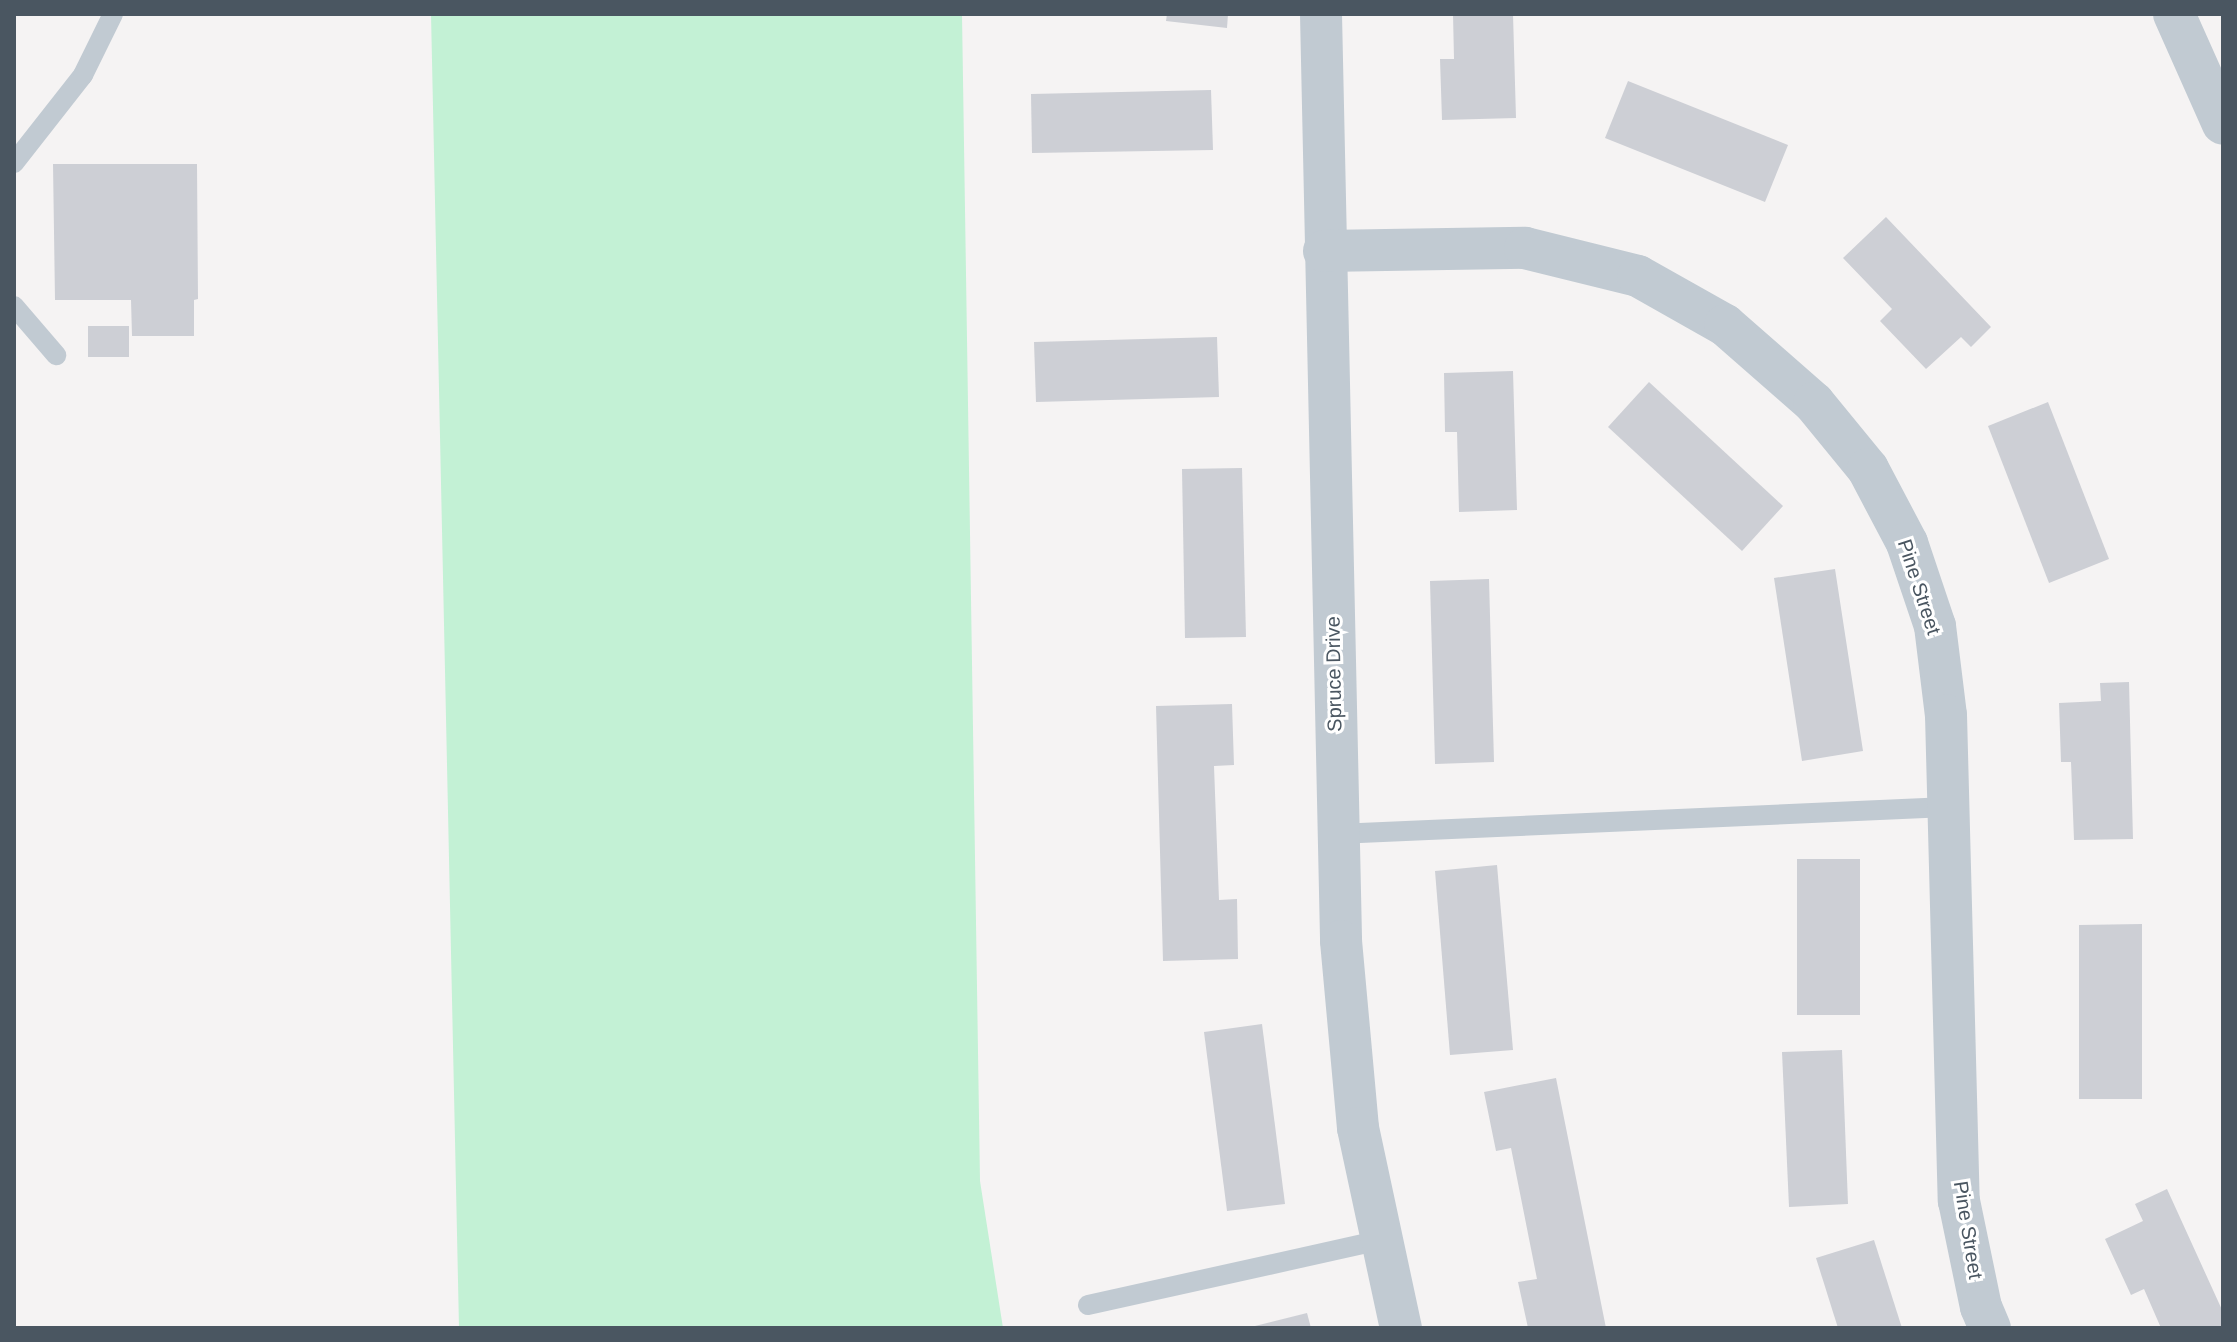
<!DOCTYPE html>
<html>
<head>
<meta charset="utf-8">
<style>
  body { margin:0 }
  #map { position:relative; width:2237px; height:1342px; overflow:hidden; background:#f5f3f3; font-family:Arial,sans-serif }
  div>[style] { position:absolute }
  .green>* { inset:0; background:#c3f1d5 }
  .building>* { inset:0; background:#cdcfd5 }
  .lane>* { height:20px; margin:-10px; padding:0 10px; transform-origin:10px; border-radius:10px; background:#c1cad2 }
  .street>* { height:42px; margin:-21px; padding:0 21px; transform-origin:21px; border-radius:21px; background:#c1cad2 }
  span { translate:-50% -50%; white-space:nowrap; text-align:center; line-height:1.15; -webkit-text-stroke:6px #fff; paint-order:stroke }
  .street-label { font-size:20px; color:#4a5661 }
  .frame { position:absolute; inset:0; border:16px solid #4a5661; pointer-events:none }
</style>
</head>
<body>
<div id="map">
  <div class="green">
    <div style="clip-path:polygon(431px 14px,962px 14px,980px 1181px,1003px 1328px,459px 1328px)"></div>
  </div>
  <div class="building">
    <div style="clip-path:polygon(1167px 14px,1228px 14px,1227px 28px,1166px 21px)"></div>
    <div style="clip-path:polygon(1453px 14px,1513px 14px,1516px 118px,1442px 120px,1440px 59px,1454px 59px)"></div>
    <div style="clip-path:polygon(1628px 81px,1788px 145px,1765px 202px,1605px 138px)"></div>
    <div style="clip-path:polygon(1211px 90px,1213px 150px,1032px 153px,1031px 94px)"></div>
    <div style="clip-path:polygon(53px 164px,197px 164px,198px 299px,194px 300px,194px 336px,132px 336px,131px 300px,55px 300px)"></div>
    <div style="clip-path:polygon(1886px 217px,1991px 327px,1971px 347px,1961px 337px,1926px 369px,1880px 321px,1892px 309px,1843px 258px)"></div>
    <div style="clip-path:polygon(88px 326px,129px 326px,129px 357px,88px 357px)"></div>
    <div style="clip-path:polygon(1217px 337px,1219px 397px,1036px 402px,1034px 342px)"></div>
    <div style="clip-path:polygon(1513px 371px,1517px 510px,1459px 512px,1457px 432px,1445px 432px,1444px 373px)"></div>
    <div style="clip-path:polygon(1649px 382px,1783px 506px,1742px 551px,1608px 427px)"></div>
    <div style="clip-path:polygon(2048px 402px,2109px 559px,2049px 583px,1988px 426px)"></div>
    <div style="clip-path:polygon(1242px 468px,1246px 637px,1185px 638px,1182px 469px)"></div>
    <div style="clip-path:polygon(1835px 569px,1863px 751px,1802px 761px,1774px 578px)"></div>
    <div style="clip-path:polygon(1489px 579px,1494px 762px,1435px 764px,1430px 581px)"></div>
    <div style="clip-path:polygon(2129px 682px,2133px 839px,2074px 840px,2071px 762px,2061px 762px,2059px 703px,2101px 701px,2100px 683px)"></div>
    <div style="clip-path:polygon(1232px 704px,1234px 765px,1214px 766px,1219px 900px,1237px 899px,1238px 959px,1163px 961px,1156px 706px)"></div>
    <div style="clip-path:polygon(1797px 859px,1860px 859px,1860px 1015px,1797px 1015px)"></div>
    <div style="clip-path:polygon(1497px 865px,1513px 1050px,1450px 1055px,1435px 871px)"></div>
    <div style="clip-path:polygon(2142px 924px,2142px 1099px,2079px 1099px,2079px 925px)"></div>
    <div style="clip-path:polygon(1262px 1024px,1285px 1204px,1227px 1211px,1204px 1032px)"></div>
    <div style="clip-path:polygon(1842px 1050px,1848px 1204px,1789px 1207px,1782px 1052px)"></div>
    <div style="clip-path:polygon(1556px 1078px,1606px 1328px,1528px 1328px,1518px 1282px,1537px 1279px,1511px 1148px,1496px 1151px,1484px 1092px)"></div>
    <div style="clip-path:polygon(2167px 1189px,2223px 1312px,2223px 1328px,2161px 1328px,2144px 1289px,2131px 1295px,2105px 1239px,2143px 1221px,2135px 1204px)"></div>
    <div style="clip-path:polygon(1874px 1240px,1902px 1328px,1838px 1328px,1816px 1258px)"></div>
    <div style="clip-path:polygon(1307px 1313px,1311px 1328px,1251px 1328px,1251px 1327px)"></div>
  </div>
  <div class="lane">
    <div style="left:14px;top:163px;width:112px;rotate:-51.9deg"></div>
    <div style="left:83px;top:75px;width:68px;rotate:-63.8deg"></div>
    <div style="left:14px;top:306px;width:65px;rotate:49.4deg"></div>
    <div style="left:1337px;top:834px;width:611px;rotate:-2.53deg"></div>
    <div style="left:1088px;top:1305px;width:301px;rotate:-12.5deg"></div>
  </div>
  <div class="street">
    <div style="left:1321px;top:14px;width:927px;rotate:88.76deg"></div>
    <div style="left:1341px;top:941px;width:188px;rotate:84.8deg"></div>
    <div style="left:1358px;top:1128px;width:205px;rotate:77.9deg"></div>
    <div style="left:2174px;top:14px;width:120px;rotate:66deg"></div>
    <div style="left:1324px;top:251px;width:201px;rotate:-0.9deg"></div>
    <div style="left:1525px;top:248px;width:116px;rotate:13.9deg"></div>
    <div style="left:1638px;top:276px;width:100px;rotate:29.4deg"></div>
    <div style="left:1725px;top:325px;width:118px;rotate:41.2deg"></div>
    <div style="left:1814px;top:403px;width:85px;rotate:50.7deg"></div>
    <div style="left:1868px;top:469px;width:84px;rotate:62.2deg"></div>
    <div style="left:1907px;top:543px;width:88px;rotate:71.4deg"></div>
    <div style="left:1935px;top:626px;width:90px;rotate:83deg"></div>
    <div style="left:1946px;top:715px;width:486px;rotate:88.5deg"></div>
    <div style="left:1959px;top:1201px;width:108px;rotate:78.3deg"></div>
    <div style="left:1981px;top:1307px;width:23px;rotate:67deg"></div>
  </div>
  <div class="street-label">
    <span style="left:1919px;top:587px;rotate:72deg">Pine Street</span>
    <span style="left:1334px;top:674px;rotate:-91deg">Spruce Drive</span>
    <span style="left:1968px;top:1230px;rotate:81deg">Pine Street</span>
  </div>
  <div class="frame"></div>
</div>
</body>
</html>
